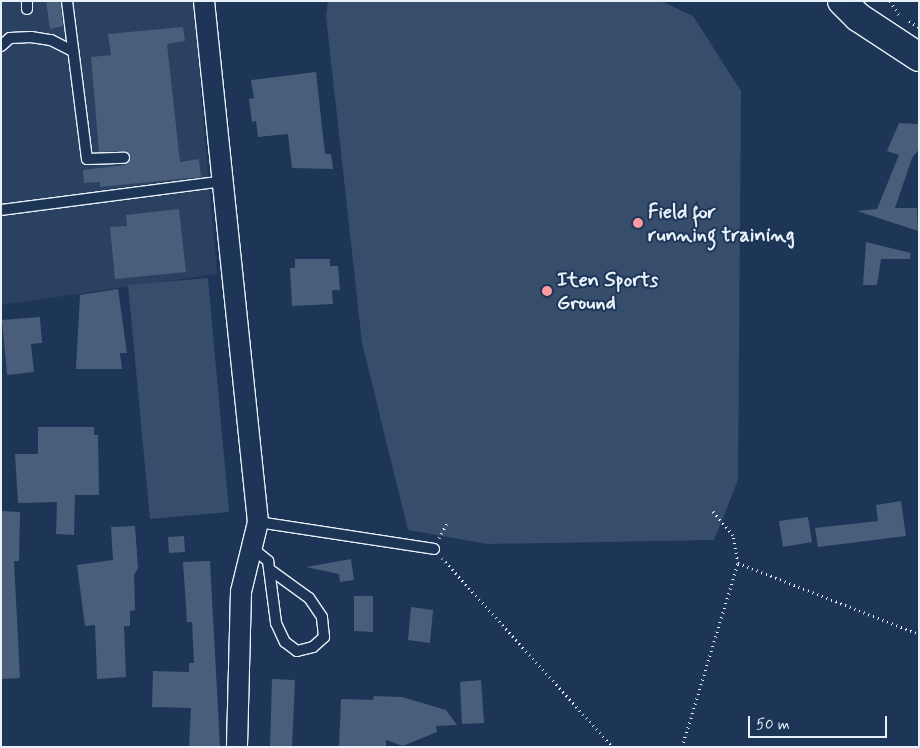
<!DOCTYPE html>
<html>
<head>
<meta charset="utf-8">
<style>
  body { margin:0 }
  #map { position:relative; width:920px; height:748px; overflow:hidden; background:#1d3557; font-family:Mynerve,sans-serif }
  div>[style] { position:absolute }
  .built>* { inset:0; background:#2a4162 }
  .green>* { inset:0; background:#374d6c }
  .building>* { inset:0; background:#495e7a }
  .path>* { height:3px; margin-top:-1.5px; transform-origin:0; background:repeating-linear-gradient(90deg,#e8f1f8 0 1px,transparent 0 5px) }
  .roads { filter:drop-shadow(1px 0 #e8f1f8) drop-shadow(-1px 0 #e8f1f8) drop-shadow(0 1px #e8f1f8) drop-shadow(0 -1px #e8f1f8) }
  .lane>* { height:10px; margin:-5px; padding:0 5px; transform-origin:5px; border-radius:5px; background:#1d3557 }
  .street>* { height:20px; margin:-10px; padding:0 10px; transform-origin:10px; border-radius:10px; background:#1d3557 }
  .primary>* { height:28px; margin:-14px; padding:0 14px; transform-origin:14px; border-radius:14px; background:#1d3557 }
  .dots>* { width:14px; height:14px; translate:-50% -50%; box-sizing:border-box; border:2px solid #1d3557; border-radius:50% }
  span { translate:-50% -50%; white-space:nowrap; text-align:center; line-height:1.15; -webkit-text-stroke:4px #1d3557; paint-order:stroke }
  .poi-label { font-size:20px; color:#e8f1f8; font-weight:700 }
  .left { translate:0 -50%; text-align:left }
  .frame { position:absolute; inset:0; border:2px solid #e8f1f8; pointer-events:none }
  .scale { position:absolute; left:748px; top:716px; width:139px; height:22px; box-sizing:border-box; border:2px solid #e8f1f8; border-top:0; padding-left:6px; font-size:15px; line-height:18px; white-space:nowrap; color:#e8f1f8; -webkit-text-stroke:4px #1d3557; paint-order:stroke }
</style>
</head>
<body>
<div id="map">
  <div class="built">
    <div style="clip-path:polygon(1px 1px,196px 1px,201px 96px,217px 274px,1px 305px)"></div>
  </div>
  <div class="green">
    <div style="clip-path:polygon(328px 1px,661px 1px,693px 16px,741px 91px,738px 480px,714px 540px,488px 544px,408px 530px,362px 343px,326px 16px)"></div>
    <div style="clip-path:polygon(208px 278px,229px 512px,150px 519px,128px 285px)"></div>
  </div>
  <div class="building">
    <div style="clip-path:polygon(46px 1px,60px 1px,63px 26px,50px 29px)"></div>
    <div style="clip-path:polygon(183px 27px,185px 41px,167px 44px,180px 162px,199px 159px,201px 177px,100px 187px,100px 182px,84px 183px,83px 170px,125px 165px,131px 158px,124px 151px,99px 152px,91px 57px,111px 55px,108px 34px)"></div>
    <div style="clip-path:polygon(316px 72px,325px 154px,331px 154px,333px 169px,292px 168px,288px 134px,258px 137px,256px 121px,252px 122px,249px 99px,254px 98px,251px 80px)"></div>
    <div style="clip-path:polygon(899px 123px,919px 124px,919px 149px,912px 158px,895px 208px,917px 208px,918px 231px,857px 211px,877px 209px,899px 155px,887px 151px)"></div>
    <div style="clip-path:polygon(179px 209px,186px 272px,115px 279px,110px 227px,127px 226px,126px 215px)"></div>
    <div style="clip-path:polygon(866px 242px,911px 253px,910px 259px,881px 259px,877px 285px,863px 285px)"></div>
    <div style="clip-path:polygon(295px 259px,330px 259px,330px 266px,338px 266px,340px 290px,332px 290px,333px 304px,292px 306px,290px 268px,295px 268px)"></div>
    <div style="clip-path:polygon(118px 289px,127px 353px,120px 353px,122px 369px,76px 369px,80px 295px)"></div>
    <div style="clip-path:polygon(40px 317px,42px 343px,31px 344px,34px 372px,7px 375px,2px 320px)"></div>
    <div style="clip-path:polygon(38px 427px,94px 427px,94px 435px,98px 435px,99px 495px,75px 495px,74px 535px,56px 534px,57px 502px,18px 503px,15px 454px,38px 454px)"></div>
    <div style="clip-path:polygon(901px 501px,906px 536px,818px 547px,815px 528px,878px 521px,876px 505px)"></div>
    <div style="clip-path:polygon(1px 511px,20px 512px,19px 561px,14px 561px,20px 678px,1px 679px)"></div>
    <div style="clip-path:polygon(808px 517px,812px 542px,783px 547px,779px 521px)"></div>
    <div style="clip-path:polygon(135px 526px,138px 568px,134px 575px,135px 610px,130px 611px,130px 626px,124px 626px,126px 677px,97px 679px,95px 625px,85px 626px,77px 565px,113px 560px,111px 527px)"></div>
    <div style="clip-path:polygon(184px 536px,185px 552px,169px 553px,168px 537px)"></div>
    <div style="clip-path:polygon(351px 559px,354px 580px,340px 582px,339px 574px,306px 567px)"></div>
    <div style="clip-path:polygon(210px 561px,220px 747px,189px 747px,191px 708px,152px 707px,153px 671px,189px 672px,189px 663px,194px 663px,192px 622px,187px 622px,183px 562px)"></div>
    <div style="clip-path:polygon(354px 596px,373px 596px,373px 632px,354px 631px)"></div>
    <div style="clip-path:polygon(411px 607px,433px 610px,430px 643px,408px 640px)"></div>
    <div style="clip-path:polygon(272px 679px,295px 680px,292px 747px,270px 747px)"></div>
    <div style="clip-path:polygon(481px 680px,484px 723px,462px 724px,460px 682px)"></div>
    <div style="clip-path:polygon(374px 696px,402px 697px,446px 710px,457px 725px,436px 726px,437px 732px,403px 746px,386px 740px,386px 747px,339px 747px,341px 699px,373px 700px)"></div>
  </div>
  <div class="path">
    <div style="left:890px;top:1px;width:17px;rotate:57deg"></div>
    <div style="left:909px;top:21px;width:12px;rotate:31deg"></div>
    <div style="left:439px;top:538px;width:17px;rotate:-62deg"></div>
    <div style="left:442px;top:558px;width:255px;rotate:47.9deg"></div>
    <div style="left:738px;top:563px;width:194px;rotate:21.4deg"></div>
    <div style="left:682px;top:747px;width:192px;rotate:-73.1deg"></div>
    <div style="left:738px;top:563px;width:28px;rotate:-100deg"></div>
    <div style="left:733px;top:535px;width:31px;rotate:-130deg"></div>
  </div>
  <div class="roads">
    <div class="lane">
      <div style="left:67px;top:1px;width:159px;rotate:82.8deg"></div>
      <div style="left:87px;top:159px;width:37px;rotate:-2deg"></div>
      <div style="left:27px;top:9px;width:8px;rotate:-90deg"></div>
      <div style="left:1px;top:46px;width:12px;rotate:-42deg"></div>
      <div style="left:10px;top:38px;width:21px;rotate:-3deg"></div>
      <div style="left:31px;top:37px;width:20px;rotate:9deg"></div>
      <div style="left:51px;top:40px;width:25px;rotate:27deg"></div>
      <div style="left:1px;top:210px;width:225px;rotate:-7.4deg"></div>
      <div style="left:258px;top:522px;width:178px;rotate:8.7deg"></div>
      <div style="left:252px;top:548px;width:21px;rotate:39deg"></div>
      <div style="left:268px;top:561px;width:63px;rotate:82.6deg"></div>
      <div style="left:276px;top:623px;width:21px;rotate:65deg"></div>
      <div style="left:285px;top:642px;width:15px;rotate:37deg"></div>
      <div style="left:297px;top:651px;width:16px;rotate:-14deg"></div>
      <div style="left:313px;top:647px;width:15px;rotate:-42deg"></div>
      <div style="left:324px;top:637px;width:20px;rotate:-96deg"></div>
      <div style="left:322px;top:617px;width:23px;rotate:-124deg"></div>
      <div style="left:309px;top:598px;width:49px;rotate:-144.1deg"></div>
    </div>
    <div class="street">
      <div style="left:204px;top:1px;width:524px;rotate:84.08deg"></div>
      <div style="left:258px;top:522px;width:72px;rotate:103.7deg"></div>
      <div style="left:241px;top:592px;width:155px;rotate:91.5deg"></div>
    </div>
    <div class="primary">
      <div style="left:842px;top:1px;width:23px;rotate:45deg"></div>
      <div style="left:858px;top:17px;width:73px;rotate:33.3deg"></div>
    </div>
  </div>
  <div class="dots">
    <div style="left:638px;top:223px;background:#ff9aa2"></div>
    <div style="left:547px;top:291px;background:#ff9aa2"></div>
  </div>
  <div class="poi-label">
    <span class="left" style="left:648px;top:224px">Field for<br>running training</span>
    <span class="left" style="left:557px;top:292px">Iten Sports<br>Ground</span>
  </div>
  <div class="frame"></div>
  <div class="scale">50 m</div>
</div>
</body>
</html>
